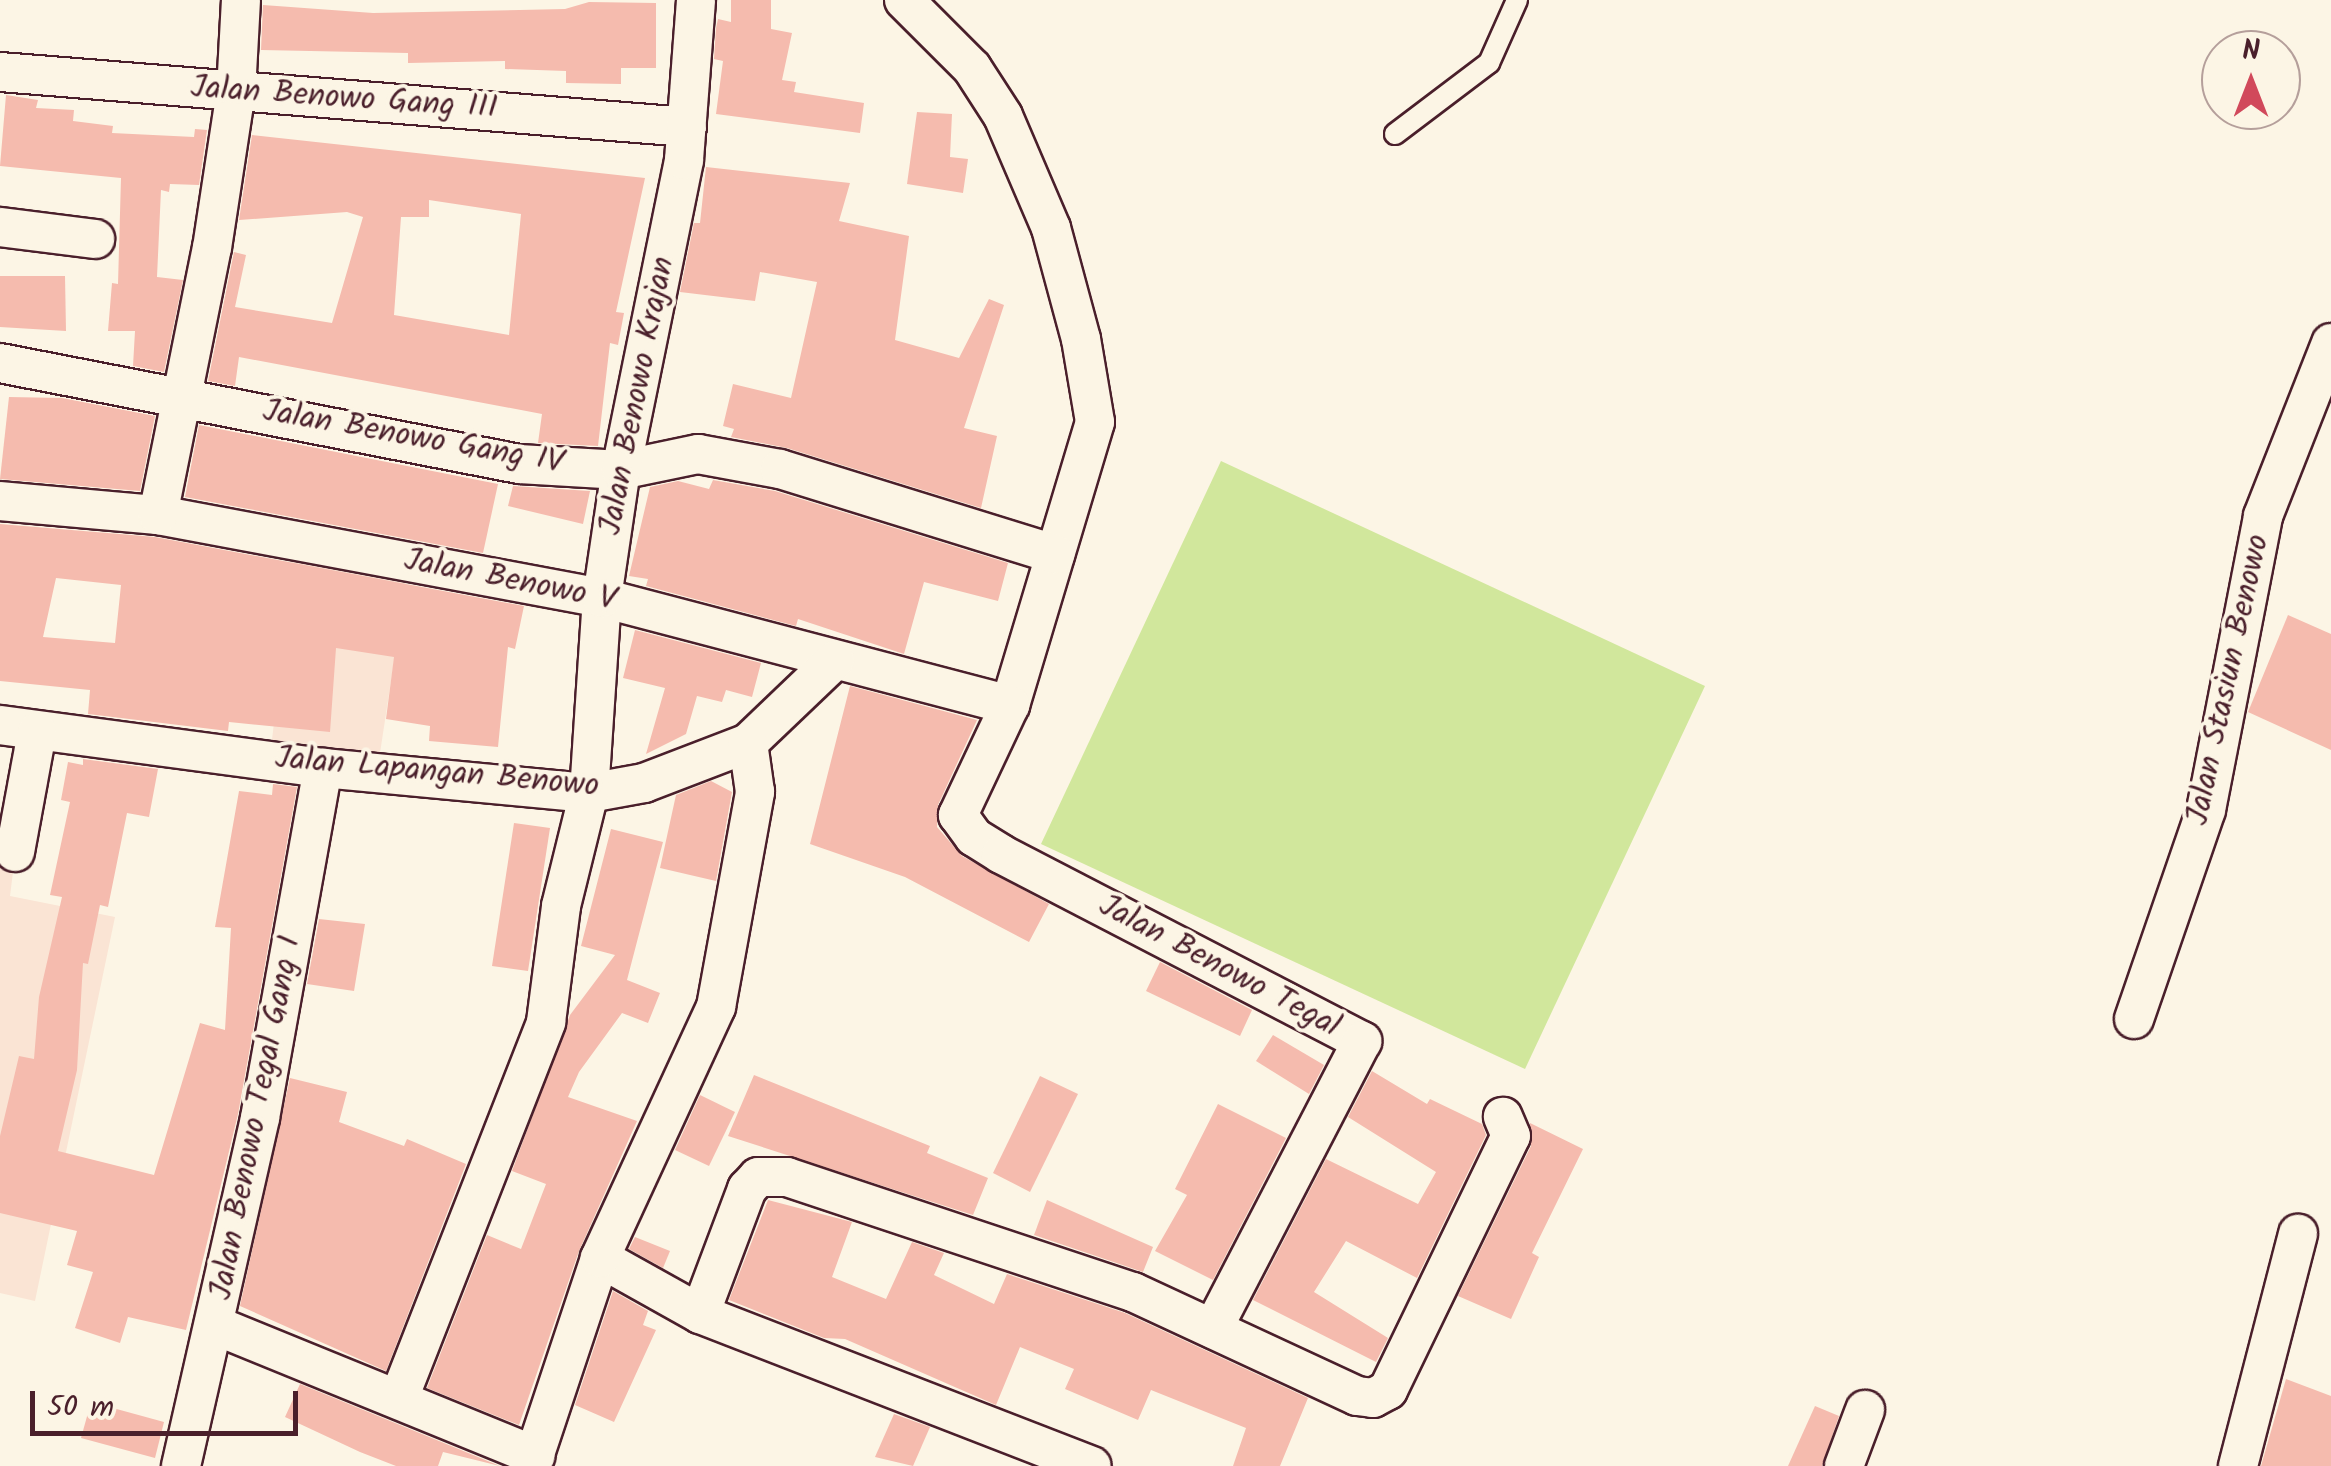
<!DOCTYPE html>
<html>
<head>
<meta charset="utf-8">
<style>
  body { margin:0 }
  #map { position:relative; width:2331px; height:1466px; overflow:hidden; background:#fcf5e5; font-family:Kalam,sans-serif }
  div>[style] { position:absolute }
  .built>* { inset:0; background:#fae4d4 }
  .green>* { inset:0; background:#d1e79c }
  .building>* { inset:0; background:#f5bbae }
  .roads { filter:drop-shadow(2px 0 #4a1f2b) drop-shadow(-2px 0 #4a1f2b) drop-shadow(0 2px #4a1f2b) drop-shadow(0 -2px #4a1f2b) }
  .service>* { height:20px; margin:-10px; padding:0 10px; transform-origin:10px; border-radius:10px; background:#fcf5e5 }
  .minor>* { height:38px; margin:-19px; padding:0 19px; transform-origin:19px; border-radius:19px; background:#fcf5e5 }
  span { translate:-50% -50%; white-space:nowrap; text-align:center; line-height:1.15; -webkit-text-stroke:8px #fcf5e5; paint-order:stroke }
  .street-label { font-size:32px; color:#4a1f2b }
  .north { position:absolute; left:2201px; top:30px; width:100px; height:100px; box-sizing:border-box; background:#fcf5e5; border:2px solid #b59f9b; border-radius:50%; rotate:0deg; font-size:28px; font-weight:700; line-height:40px; text-align:center; color:#4a1f2b }
  .north::after { content:''; display:block; margin:auto; width:35px; height:45px; background:#d1495b; clip-path:polygon(50% 0,100% 100%,50% 72%,0 100%) }
  .scale { position:absolute; left:30px; top:1391px; width:268px; height:45px; box-sizing:border-box; border:5px solid #4a1f2b; border-top:0; padding-left:12px; font-size:30px; line-height:35px; white-space:nowrap; color:#4a1f2b; -webkit-text-stroke:8px #fcf5e5; paint-order:stroke }
</style>
</head>
<body>
<div id="map">
  <div class="built">
    <div style="clip-path:polygon(294px 547px,408px 569px,380px 753px,272px 740px)"></div>
    <div style="clip-path:polygon(0 862px,14px 864px,10px 896px,115px 917px,35px 1301px,0 1293px)"></div>
  </div>
  <div class="green">
    <div style="clip-path:polygon(1221px 461px,1705px 686px,1525px 1069px,1041px 844px)"></div>
  </div>
  <div class="building">
    <div style="clip-path:polygon(731px 0,771px 0,771px 29px,792px 33px,782px 80px,796px 82px,794px 92px,864px 103px,860px 133px,716px 114px,723px 61px,714px 59px,716px 28px,718px 19px,731px 22px)"></div>
    <div style="clip-path:polygon(589px 2px,656px 3px,656px 68px,621px 68px,621px 84px,566px 83px,566px 71px,505px 69px,505px 61px,408px 63px,408px 53px,261px 50px,263px 5px,373px 13px,565px 9px)"></div>
    <div style="clip-path:polygon(6px 95px,38px 100px,36px 108px,74px 110px,73px 121px,113px 126px,112px 133px,194px 137px,195px 129px,207px 130px,199px 185px,170px 184px,169px 192px,161px 190px,157px 277px,183px 280px,164px 372px,133px 366px,135px 331px,108px 331px,112px 283px,118px 284px,121px 178px,0 166px)"></div>
    <div style="clip-path:polygon(917px 112px,952px 114px,950px 157px,968px 159px,963px 193px,907px 184px)"></div>
    <div style="clip-path:polygon(evenodd,252px 135px,645px 178px,616px 312px,624px 313px,618px 345px,610px 343px,598px 446px,538px 443px,542px 414px,239px 357px,235px 386px,208px 381px,234px 252px,246px 255px,235px 307px,332px 323px,363px 217px,347px 212px,239px 220px,252px 135px,429px 200px,521px 214px,509px 335px,394px 315px,401px 217px,429px 217px,429px 200px)"></div>
    <div style="clip-path:polygon(706px 167px,850px 183px,839px 221px,909px 236px,895px 340px,959px 358px,989px 299px,1004px 305px,964px 428px,997px 436px,981px 508px,787px 448px,731px 437px,734px 429px,723px 426px,733px 384px,791px 398px,817px 282px,760px 272px,755px 301px,680px 292px,694px 223px,700px 223px)"></div>
    <div style="clip-path:polygon(0 276px,65px 276px,66px 331px,0 327px)"></div>
    <div style="clip-path:polygon(9px 397px,62px 398px,155px 416px,140px 491px,0 479px)"></div>
    <div style="clip-path:polygon(199px 425px,498px 484px,483px 553px,185px 497px)"></div>
    <div style="clip-path:polygon(713px 480px,775px 491px,1008px 563px,998px 601px,924px 582px,904px 654px,798px 619px,796px 626px,646px 586px,648px 579px,629px 576px,650px 487px,678px 481px,709px 489px)"></div>
    <div style="clip-path:polygon(513px 486px,590px 491px,583px 524px,508px 506px)"></div>
    <div style="clip-path:polygon(evenodd,0 524px,155px 537px,524px 606px,515px 649px,508px 647px,498px 747px,429px 741px,430px 726px,386px 719px,394px 657px,336px 648px,330px 732px,229px 722px,228px 731px,88px 714px,90px 690px,0 681px,0 524px,56px 578px,121px 585px,115px 643px,43px 637px,56px 578px)"></div>
    <div style="clip-path:polygon(2288px 615px,2331px 634px,2331px 750px,2248px 712px)"></div>
    <div style="clip-path:polygon(635px 630px,761px 663px,752px 697px,726px 690px,722px 702px,697px 696px,686px 734px,646px 754px,665px 688px,623px 678px)"></div>
    <div style="clip-path:polygon(850px 686px,977px 720px,938px 805px,937px 827px,962px 856px,1049px 904px,1029px 942px,905px 877px,810px 844px)"></div>
    <div style="clip-path:polygon(83px 759px,158px 769px,149px 817px,127px 813px,108px 907px,100px 905px,88px 964px,83px 963px,77px 1070px,58px 1151px,154px 1175px,200px 1023px,225px 1030px,231px 928px,215px 927px,239px 791px,272px 795px,273px 784px,297px 787px,238px 1114px,186px 1330px,128px 1317px,120px 1343px,75px 1328px,93px 1272px,67px 1265px,77px 1231px,0 1213px,0 1136px,19px 1056px,34px 1059px,39px 997px,62px 897px,50px 895px,70px 802px,61px 800px,68px 762px,83px 765px)"></div>
    <div style="clip-path:polygon(711px 781px,732px 792px,716px 881px,660px 868px,676px 795px)"></div>
    <div style="clip-path:polygon(514px 823px,550px 828px,528px 971px,492px 966px)"></div>
    <div style="clip-path:polygon(611px 829px,663px 842px,627px 980px,660px 993px,648px 1023px,622px 1013px,579px 1072px,568px 1097px,637px 1121px,579px 1251px,519px 1425px,427px 1388px,487px 1235px,521px 1249px,546px 1184px,512px 1171px,570px 1015px,615px 955px,581px 946px)"></div>
    <div style="clip-path:polygon(319px 919px,365px 924px,354px 991px,307px 984px)"></div>
    <div style="clip-path:polygon(1160px 962px,1252px 1010px,1240px 1036px,1146px 991px)"></div>
    <div style="clip-path:polygon(1273px 1035px,1324px 1065px,1309px 1094px,1256px 1061px)"></div>
    <div style="clip-path:polygon(1372px 1071px,1427px 1104px,1430px 1099px,1482px 1124px,1486px 1135px,1417px 1278px,1346px 1241px,1314px 1292px,1388px 1338px,1376px 1362px,1253px 1300px,1326px 1159px,1418px 1204px,1436px 1172px,1348px 1117px)"></div>
    <div style="clip-path:polygon(754px 1075px,930px 1146px,927px 1153px,988px 1178px,973px 1215px,728px 1136px)"></div>
    <div style="clip-path:polygon(1040px 1076px,1078px 1094px,1030px 1192px,993px 1173px)"></div>
    <div style="clip-path:polygon(290px 1078px,347px 1092px,339px 1122px,404px 1146px,407px 1139px,466px 1164px,386px 1371px,240px 1306px)"></div>
    <div style="clip-path:polygon(700px 1095px,735px 1112px,709px 1166px,675px 1150px)"></div>
    <div style="clip-path:polygon(1218px 1104px,1286px 1138px,1213px 1280px,1155px 1251px,1187px 1195px,1175px 1189px)"></div>
    <div style="clip-path:polygon(1530px 1123px,1583px 1149px,1532px 1253px,1539px 1257px,1511px 1319px,1458px 1296px,1531px 1146px)"></div>
    <div style="clip-path:polygon(768px 1200px,852px 1222px,832px 1277px,886px 1299px,912px 1242px,944px 1253px,934px 1275px,994px 1304px,1007px 1274px,1125px 1313px,1308px 1398px,1280px 1466px,1233px 1466px,1246px 1428px,1151px 1390px,1138px 1420px,1065px 1389px,1074px 1369px,1020px 1347px,996px 1405px,845px 1339px,824px 1338px,729px 1300px)"></div>
    <div style="clip-path:polygon(1047px 1200px,1153px 1247px,1143px 1272px,1034px 1235px)"></div>
    <div style="clip-path:polygon(635px 1237px,670px 1251px,663px 1268px,629px 1249px)"></div>
    <div style="clip-path:polygon(613px 1291px,648px 1311px,643px 1325px,656px 1330px,614px 1422px,575px 1405px)"></div>
    <div style="clip-path:polygon(2286px 1379px,2331px 1396px,2331px 1466px,2261px 1466px)"></div>
    <div style="clip-path:polygon(300px 1384px,500px 1466px,443px 1452px,438px 1466px,396px 1466px,360px 1452px,285px 1417px)"></div>
    <div style="clip-path:polygon(91px 1402px,164px 1422px,155px 1458px,81px 1438px)"></div>
    <div style="clip-path:polygon(1815px 1406px,1839px 1416px,1822px 1466px,1788px 1466px)"></div>
    <div style="clip-path:polygon(894px 1414px,930px 1427px,913px 1466px,875px 1457px)"></div>
  </div>
  <div class="roads">
    <div class="service">
      <div style="left:1395px;top:134px;width:118px;rotate:-37.1deg"></div>
      <div style="left:1489px;top:63px;width:69px;rotate:-66deg"></div>
    </div>
    <div class="minor">
      <div style="left:904px;top:0;width:96px;rotate:45deg"></div>
      <div style="left:972px;top:68px;width:57px;rotate:57.1deg"></div>
      <div style="left:1003px;top:116px;width:122px;rotate:66.8deg"></div>
      <div style="left:1051px;top:228px;width:115px;rotate:74.9deg"></div>
      <div style="left:1081px;top:339px;width:84px;rotate:80.4deg"></div>
      <div style="left:1095px;top:422px;width:295px;rotate:106.7deg"></div>
      <div style="left:1010px;top:705px;width:122px;rotate:115.3deg"></div>
      <div style="left:958px;top:815px;width:27px;rotate:54deg"></div>
      <div style="left:974px;top:837px;width:32px;rotate:32deg"></div>
      <div style="left:1001px;top:854px;width:407px;rotate:27.4deg"></div>
      <div style="left:1362px;top:1041px;width:324px;rotate:117.4deg"></div>
      <div style="left:0;top:72px;width:689px;rotate:4.58deg"></div>
      <div style="left:0;top:227px;width:96px;rotate:7.2deg"></div>
      <div style="left:0;top:363px;width:529px;rotate:11.01deg"></div>
      <div style="left:519px;top:464px;width:102px;rotate:3.4deg"></div>
      <div style="left:621px;top:470px;width:79px;rotate:-11.7deg"></div>
      <div style="left:698px;top:454px;width:83px;rotate:10.4deg"></div>
      <div style="left:780px;top:469px;width:288px;rotate:17.2deg"></div>
      <div style="left:0;top:501px;width:159px;rotate:5.1deg"></div>
      <div style="left:158px;top:515px;width:452px;rotate:10.6deg"></div>
      <div style="left:602px;top:598px;width:422px;rotate:14.7deg"></div>
      <div style="left:158px;top:515px;width:272px;rotate:-78.6deg"></div>
      <div style="left:212px;top:248px;width:158px;rotate:-81.3deg"></div>
      <div style="left:236px;top:92px;width:92px;rotate:-86.9deg"></div>
      <div style="left:0;top:725px;width:326px;rotate:7.6deg"></div>
      <div style="left:323px;top:768px;width:267px;rotate:5.4deg"></div>
      <div style="left:589px;top:793px;width:56px;rotate:-10.3deg"></div>
      <div style="left:644px;top:783px;width:111px;rotate:-21deg"></div>
      <div style="left:748px;top:743px;width:120px;rotate:-43.7deg"></div>
      <div style="left:15px;top:852px;width:122px;rotate:-79.6deg"></div>
      <div style="left:2134px;top:1019px;width:221px;rotate:-71deg"></div>
      <div style="left:2206px;top:810px;width:299px;rotate:-79deg"></div>
      <div style="left:2263px;top:516px;width:186px;rotate:-68.5deg"></div>
      <div style="left:600px;top:1258px;width:115px;rotate:29.2deg"></div>
      <div style="left:700px;top:1314px;width:420px;rotate:21.2deg"></div>
      <div style="left:700px;top:1314px;width:134px;rotate:-69.4deg"></div>
      <div style="left:747px;top:1189px;width:16px;rotate:-47deg"></div>
      <div style="left:758px;top:1177px;width:29px"></div>
      <div style="left:787px;top:1177px;width:365px;rotate:18.4deg"></div>
      <div style="left:1133px;top:1292px;width:247px;rotate:24.9deg"></div>
      <div style="left:1357px;top:1396px;width:16px;rotate:7deg"></div>
      <div style="left:1373px;top:1398px;width:17px;rotate:-28deg"></div>
      <div style="left:1388px;top:1390px;width:282px;rotate:-64.2deg"></div>
      <div style="left:1511px;top:1136px;width:21px;rotate:-113deg"></div>
      <div style="left:217px;top:1326px;width:344px;rotate:22.2deg"></div>
      <div style="left:399px;top:1398px;width:404px;rotate:-68.6deg"></div>
      <div style="left:546px;top:1022px;width:117px;rotate:-82.6deg"></div>
      <div style="left:561px;top:906px;width:116px;rotate:-76.1deg"></div>
      <div style="left:589px;top:793px;width:195px;rotate:-86.2deg"></div>
      <div style="left:602px;top:598px;width:129px;rotate:-81.6deg"></div>
      <div style="left:621px;top:470px;width:316px;rotate:-78.5deg"></div>
      <div style="left:684px;top:160px;width:160px;rotate:-85.7deg"></div>
      <div style="left:181px;top:1466px;width:357px;rotate:-77.2deg"></div>
      <div style="left:260px;top:1118px;width:356px;rotate:-79.8deg"></div>
      <div style="left:531px;top:1466px;width:219px;rotate:-71.6deg"></div>
      <div style="left:600px;top:1258px;width:277px;rotate:-65.2deg"></div>
      <div style="left:716px;top:1007px;width:219px;rotate:-79.7deg"></div>
      <div style="left:755px;top:792px;width:49px;rotate:-98.1deg"></div>
      <div style="left:1844px;top:1466px;width:60px;rotate:-69.4deg"></div>
      <div style="left:2238px;top:1466px;width:240px;rotate:-75.5deg"></div>
    </div>
  </div>
  <div class="street-label">
    <span style="left:344px;top:99px;rotate:4deg">Jalan Benowo Gang III</span>
    <span style="left:638px;top:396px;rotate:-79deg">Jalan Benowo Krajan</span>
    <span style="left:413px;top:438px;rotate:10deg">Jalan Benowo Gang IV</span>
    <span style="left:510px;top:581px;rotate:11deg">Jalan Benowo V</span>
    <span style="left:2229px;top:680px;rotate:-78deg">Jalan Stasiun Benowo</span>
    <span style="left:437px;top:773px;rotate:5deg">Jalan Lapangan Benowo</span>
    <span style="left:1219px;top:967px;rotate:28deg">Jalan Benowo Tegal</span>
    <span style="left:257px;top:1118px;rotate:-79deg">Jalan Benowo Tegal Gang I</span>
  </div>
  <div class="north">N</div>
  <div class="scale">50 m</div>
</div>
</body>
</html>
